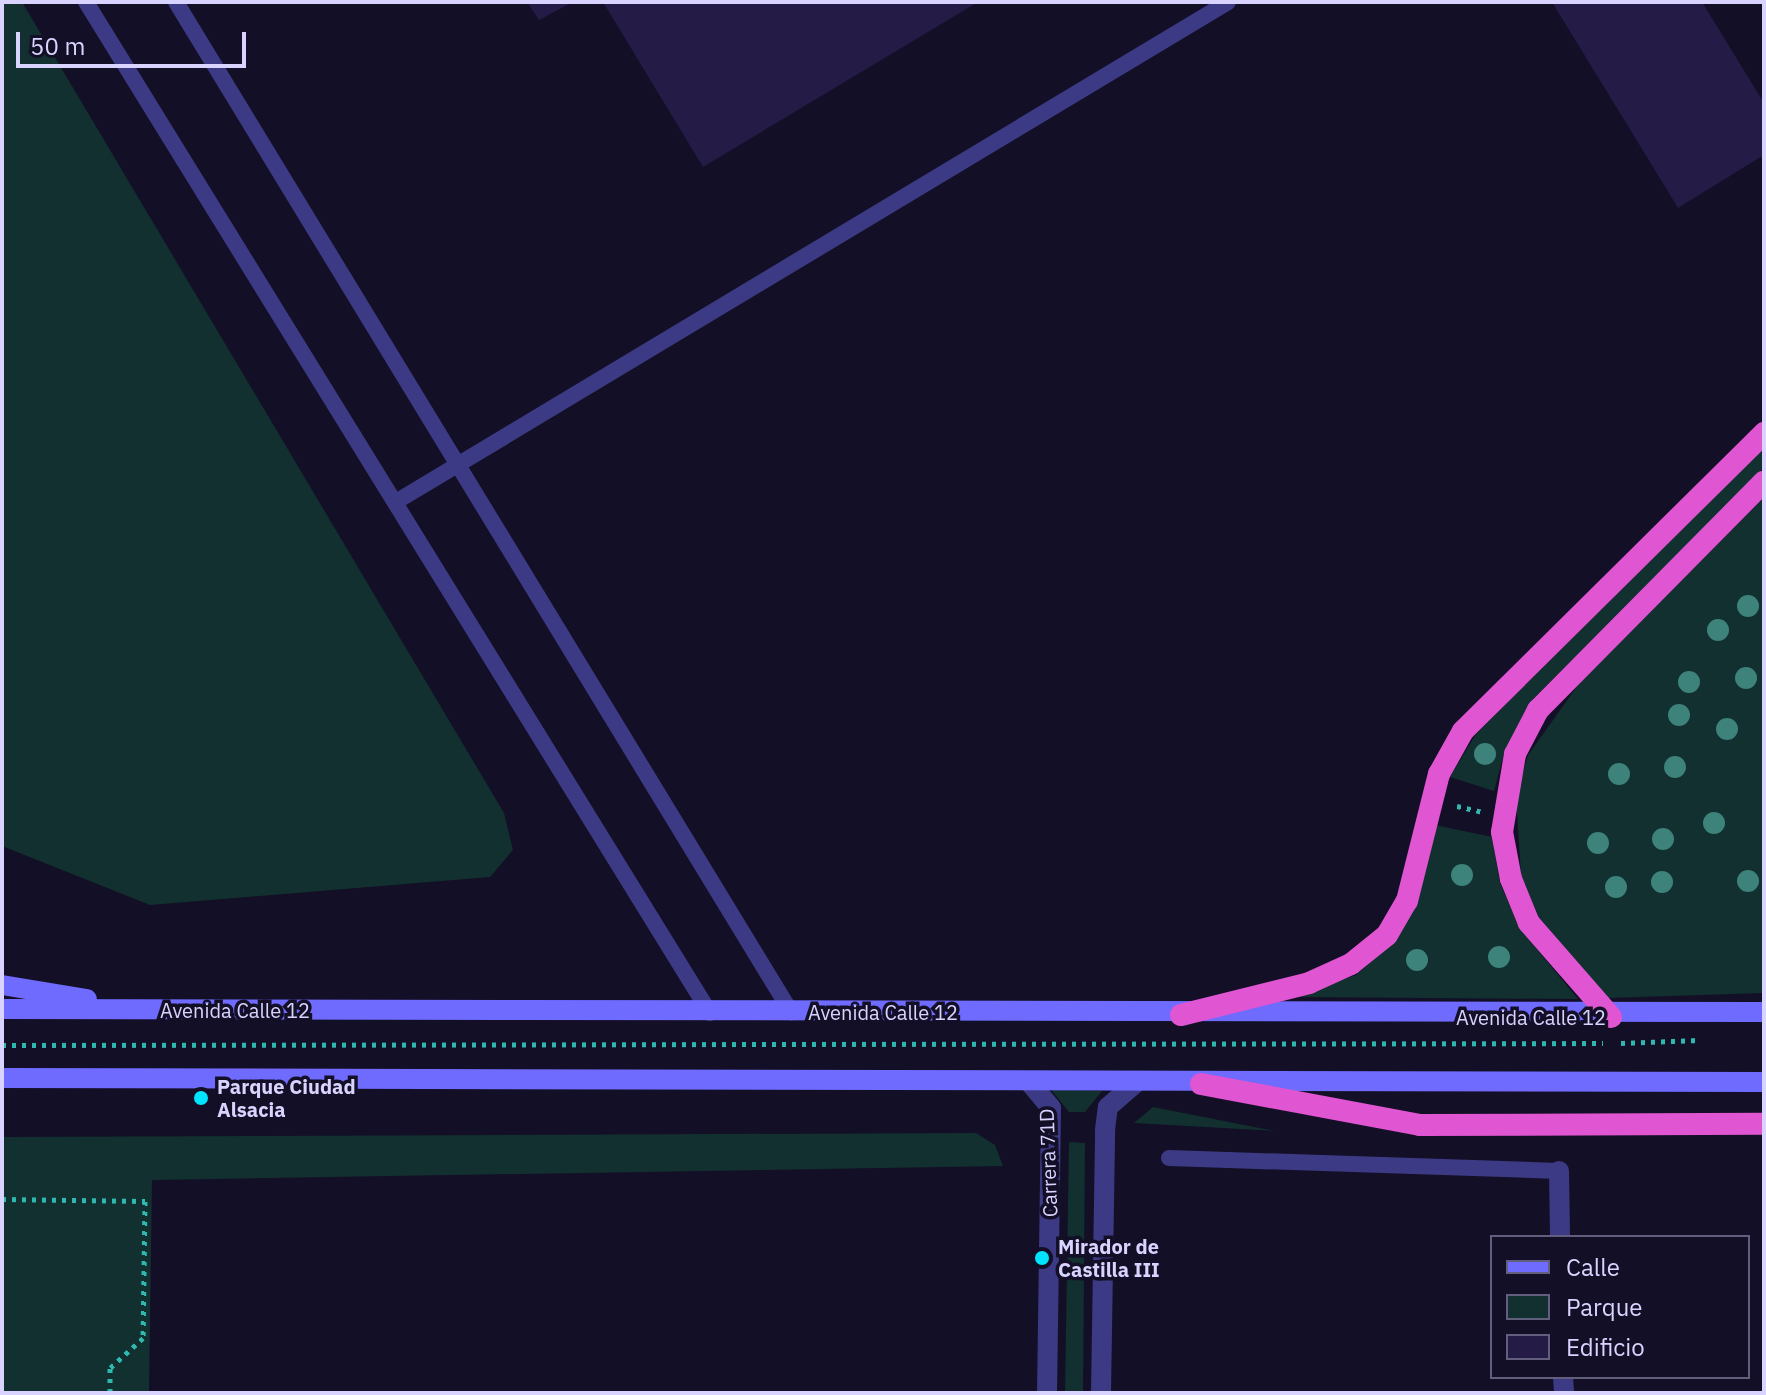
<!DOCTYPE html>
<html>
<head>
<meta charset="utf-8">
<style>
  body { margin:0 }
  #map { position:relative; width:1766px; height:1395px; overflow:hidden; background:#130f26; font-family:"IBM Plex Sans",sans-serif }
  div>[style] { position:absolute }
  .green>* { inset:0; background:#12302f }
  .building>* { inset:0; background:#241b47 }
  .path>* { height:5px; margin-top:-2.5px; transform-origin:0; background:repeating-linear-gradient(90deg,#2fb8b0 0 4px,transparent 0 10px) }
  .service>* { height:16px; margin:-8px; padding:0 8px; transform-origin:8px; border-radius:8px; background:#3d3a85 }
  .minor>* { height:20px; margin:-10px; padding:0 10px; transform-origin:10px; border-radius:10px; background:#3d3a85 }
  .tertiary>* { height:20px; margin:-10px; padding:0 10px; transform-origin:10px; border-radius:10px; background:#3d3a85 }
  .secondary>* { height:20px; margin:-10px; padding:0 10px; transform-origin:10px; border-radius:10px; background:#6f6bff }
  .trunk>* { height:22px; margin:-11px; padding:0 11px; transform-origin:11px; border-radius:11px; background:#e055d1 }
  .trees>* { width:22px; height:22px; margin:-11px; border-radius:50%; background:#3d827b }
  .dots>* { width:22px; height:22px; translate:-50% -50%; box-sizing:border-box; border:4px solid #130f26; border-radius:50% }
  span { translate:-50% -50%; white-space:nowrap; text-align:center; line-height:1.15; -webkit-text-stroke:7px #130f26; paint-order:stroke }
  .street-label { font-size:20px; color:#d9d4ff }
  .poi-label { font-size:20px; color:#d9d4ff; font-weight:700 }
  .left { translate:0 -50%; text-align:left }
  .frame { position:absolute; inset:0; border:4px solid #d9d4ff; pointer-events:none }
  .legend { position:absolute; left:1490px; top:1235px; width:260px; height:144px; box-sizing:border-box; background:#130f26; border:2px solid #625e7d; margin:0; padding:10px 14px; list-style:none; font-size:24px; color:#d9d4ff }
  .legend li { display:flex; align-items:center; gap:16px; height:40px }
  .legend b { width:40px; border:2px solid #625e7d }
  .scale { position:absolute; left:16px; top:32px; width:230px; height:36px; box-sizing:border-box; border:4px solid #d9d4ff; border-top:0; padding-left:10px; font-size:24px; line-height:28px; white-space:nowrap; color:#d9d4ff; -webkit-text-stroke:6px #130f26; paint-order:stroke }
</style>
</head>
<body>
<div id="map">
  <div class="green">
    <div style="clip-path:polygon(2px 2px,22px 2px,504px 813px,513px 850px,490px 877px,150px 905px,2px 846px)"></div>
    <div style="clip-path:polygon(1764px 448px,1764px 467px,1531px 701px,1505px 750px,1494px 791px,1450px 777px,1476px 734px)"></div>
    <div style="clip-path:polygon(1764px 498px,1764px 993px,1608px 998px,1539px 917px,1521px 875px,1516px 796px,1528px 755px,1583px 678px)"></div>
    <div style="clip-path:polygon(1435px 825px,1492px 837px,1500px 883px,1520px 929px,1578px 999px,1292px 997px,1356px 975px,1394px 942px,1418px 902px)"></div>
    <div style="clip-path:polygon(1052px 1091px,1053px 1090px,1102px 1091px,1085px 1112px,1069px 1112px)"></div>
    <div style="clip-path:polygon(1153px 1107px,1275px 1131px,1134px 1123px)"></div>
    <div style="clip-path:polygon(976px 1133px,995px 1145px,1003px 1166px,152px 1180px,149px 1393px,2px 1393px,2px 1137px)"></div>
    <div style="clip-path:polygon(1069px 1142px,1085px 1143px,1083px 1393px,1065px 1393px)"></div>
  </div>
  <div class="building">
    <div style="clip-path:polygon(527px 2px,573px 2px,539px 20px)"></div>
    <div style="clip-path:polygon(603px 2px,978px 2px,703px 167px)"></div>
    <div style="clip-path:polygon(1552px 2px,1702px 2px,1764px 103px,1764px 155px,1678px 208px)"></div>
  </div>
  <div class="path">
    <div style="left:1457px;top:806px;width:26px;rotate:13deg"></div>
    <div style="left:1621px;top:1043px;width:78px;rotate:-2.2deg"></div>
    <div style="left:2px;top:1045px;width:1601px;rotate:-0.07deg"></div>
    <div style="left:2px;top:1199px;width:143px;rotate:0.8deg"></div>
    <div style="left:145px;top:1201px;width:137px;rotate:90.8deg"></div>
    <div style="left:143px;top:1338px;width:45px;rotate:137.7deg"></div>
    <div style="left:110px;top:1368px;width:25px;rotate:90deg"></div>
  </div>
  <div class="service">
    <div style="left:86px;top:2px;width:1188px;rotate:58.32deg"></div>
    <div style="left:176px;top:2px;width:1183px;rotate:58.66deg"></div>
    <div style="left:399px;top:500px;width:967px;rotate:-30.99deg"></div>
    <div style="left:1169px;top:1158px;width:390px;rotate:1.9deg"></div>
  </div>
  <div class="minor">
    <div style="left:1559px;top:1171px;width:66px;rotate:89.1deg"></div>
    <div style="left:1563px;top:1377px;width:16px;rotate:86deg"></div>
  </div>
  <div class="tertiary">
    <div style="left:1031px;top:1084px;width:31px;rotate:50deg"></div>
    <div style="left:1051px;top:1108px;width:285px;rotate:90.8deg"></div>
    <div style="left:1101px;top:1393px;width:263px;rotate:-89.1deg"></div>
    <div style="left:1105px;top:1130px;width:23px;rotate:-83deg"></div>
    <div style="left:1108px;top:1107px;width:37px;rotate:-41deg"></div>
  </div>
  <div class="secondary">
    <div style="left:2px;top:985px;width:86px;rotate:9.4deg"></div>
    <div style="left:2px;top:1009px;width:1762px;rotate:0.1deg"></div>
    <div style="left:2px;top:1078px;width:1762px;rotate:0.13deg"></div>
  </div>
  <div class="trunk">
    <div style="left:1181px;top:1015px;width:132px;rotate:-14deg"></div>
    <div style="left:1309px;top:983px;width:46px;rotate:-24.3deg"></div>
    <div style="left:1351px;top:964px;width:46px;rotate:-38.9deg"></div>
    <div style="left:1387px;top:935px;width:39px;rotate:-60deg"></div>
    <div style="left:1407px;top:901px;width:131px;rotate:-75.9deg"></div>
    <div style="left:1439px;top:774px;width:49px;rotate:-60.8deg"></div>
    <div style="left:1463px;top:731px;width:424px;rotate:-44.7deg"></div>
    <div style="left:1611px;top:1017px;width:125px;rotate:-131.1deg"></div>
    <div style="left:1529px;top:923px;width:48px;rotate:-112.2deg"></div>
    <div style="left:1511px;top:879px;width:48px;rotate:-100.8deg"></div>
    <div style="left:1502px;top:832px;width:79px;rotate:-80.5deg"></div>
    <div style="left:1515px;top:754px;width:50px;rotate:-62.4deg"></div>
    <div style="left:1538px;top:710px;width:321px;rotate:-45.3deg"></div>
    <div style="left:1201px;top:1084px;width:223px;rotate:10.6deg"></div>
    <div style="left:1420px;top:1125px;width:344px;rotate:-0.2deg"></div>
  </div>
  <div class="trees">
    <div style="left:1748px;top:606px"></div>
    <div style="left:1718px;top:630px"></div>
    <div style="left:1746px;top:678px"></div>
    <div style="left:1689px;top:682px"></div>
    <div style="left:1679px;top:715px"></div>
    <div style="left:1727px;top:729px"></div>
    <div style="left:1485px;top:754px"></div>
    <div style="left:1675px;top:767px"></div>
    <div style="left:1619px;top:774px"></div>
    <div style="left:1714px;top:823px"></div>
    <div style="left:1663px;top:839px"></div>
    <div style="left:1598px;top:843px"></div>
    <div style="left:1462px;top:875px"></div>
    <div style="left:1748px;top:881px"></div>
    <div style="left:1662px;top:882px"></div>
    <div style="left:1616px;top:887px"></div>
    <div style="left:1499px;top:957px"></div>
    <div style="left:1417px;top:960px"></div>
  </div>
  <div class="dots">
    <div style="left:201px;top:1098px;background:#00e5ff"></div>
    <div style="left:1042px;top:1258px;background:#00e5ff"></div>
  </div>
  <div class="street-label">
    <span style="left:235px;top:1010px">Avenida Calle 12</span>
    <span style="left:883px;top:1012px">Avenida Calle 12</span>
    <span style="left:1531px;top:1017px">Avenida Calle 12</span>
    <span style="left:1048px;top:1163px;rotate:-92deg">Carrera 71D</span>
  </div>
  <div class="poi-label">
    <span class="left" style="left:217px;top:1098px">Parque Ciudad<br>Alsacia</span>
    <span class="left" style="left:1058px;top:1258px">Mirador de<br>Castilla III</span>
  </div>
  <div class="frame"></div>
  <ul class="legend">
  <li><b style="height:10px;background:#6f6bff"></b>Calle</li>
  <li><b style="height:22px;background:#12302f"></b>Parque</li>
  <li><b style="height:22px;background:#241b47"></b>Edificio</li>
  </ul>
  <div class="scale">50 m</div>
</div>
</body>
</html>
